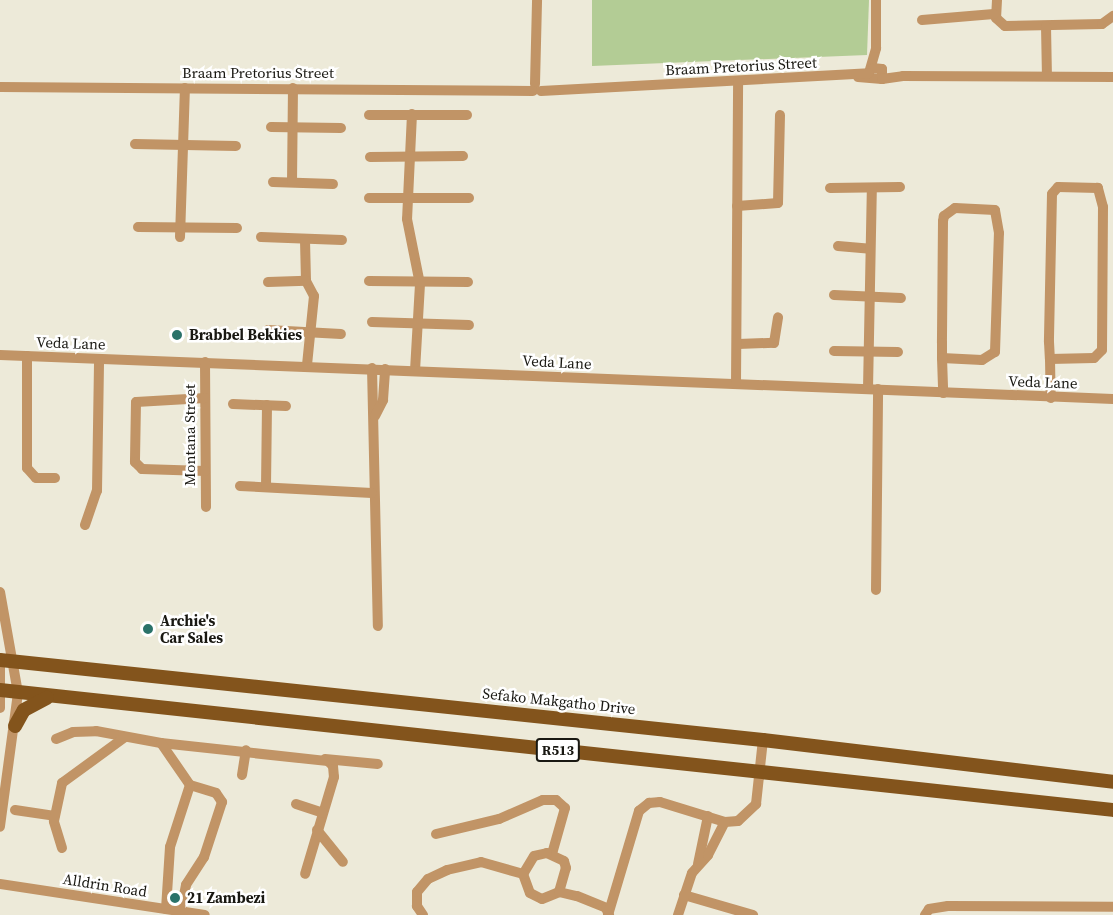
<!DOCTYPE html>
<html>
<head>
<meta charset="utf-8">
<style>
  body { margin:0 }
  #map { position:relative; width:1113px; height:915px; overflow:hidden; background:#edead9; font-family:"Source Serif 4",serif }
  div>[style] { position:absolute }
  .green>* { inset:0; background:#b3cc95 }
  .minor>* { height:10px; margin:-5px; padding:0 5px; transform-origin:5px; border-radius:5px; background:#c19466 }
  .major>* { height:14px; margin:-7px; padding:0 7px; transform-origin:7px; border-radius:7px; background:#83541c }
  .dots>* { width:16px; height:16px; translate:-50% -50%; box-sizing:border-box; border:3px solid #fff; border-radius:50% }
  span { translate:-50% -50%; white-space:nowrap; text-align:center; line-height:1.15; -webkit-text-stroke:5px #fff; paint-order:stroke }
  .shield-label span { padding:2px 4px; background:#fff; border:2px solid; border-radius:4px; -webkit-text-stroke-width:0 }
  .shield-label { font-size:14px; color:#191812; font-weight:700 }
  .street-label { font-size:15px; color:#191812 }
  .poi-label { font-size:15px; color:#191812; font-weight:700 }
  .left { translate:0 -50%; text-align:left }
</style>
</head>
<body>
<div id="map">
  <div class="green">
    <div style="clip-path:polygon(592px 0,869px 0,867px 55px,592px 66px)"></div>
  </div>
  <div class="minor">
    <div style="left:997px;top:0;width:18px;rotate:93deg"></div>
    <div style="left:996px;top:18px;width:12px;rotate:42deg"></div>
    <div style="left:1005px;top:26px;width:97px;rotate:-1.2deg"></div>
    <div style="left:1102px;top:24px;width:14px;rotate:-36deg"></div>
    <div style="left:922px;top:20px;width:72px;rotate:-4.8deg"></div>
    <div style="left:1046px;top:26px;width:50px;rotate:88.9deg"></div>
    <div style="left:869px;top:73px;width:26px;rotate:-74deg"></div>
    <div style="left:876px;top:48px;width:48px;rotate:-90deg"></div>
    <div style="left:858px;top:77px;width:24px;rotate:5deg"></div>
    <div style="left:882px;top:79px;width:10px;rotate:-90deg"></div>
    <div style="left:882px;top:69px;width:9px;rotate:-174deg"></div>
    <div style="left:882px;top:79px;width:21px;rotate:-8deg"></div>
    <div style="left:903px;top:76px;width:210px;rotate:0.3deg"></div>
    <div style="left:535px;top:84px;width:84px;rotate:-88.6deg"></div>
    <div style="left:0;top:87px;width:533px;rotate:0.43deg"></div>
    <div style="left:541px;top:91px;width:328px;rotate:-3.1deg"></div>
    <div style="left:412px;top:114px;width:105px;rotate:92.7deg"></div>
    <div style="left:407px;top:219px;width:66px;rotate:78.7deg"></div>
    <div style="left:420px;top:284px;width:86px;rotate:93.3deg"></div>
    <div style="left:369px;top:115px;width:98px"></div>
    <div style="left:271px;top:127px;width:70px;rotate:0.8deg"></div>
    <div style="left:135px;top:144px;width:101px;rotate:1.1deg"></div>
    <div style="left:370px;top:157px;width:93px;rotate:-0.6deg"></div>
    <div style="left:273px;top:182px;width:60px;rotate:1.9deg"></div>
    <div style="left:292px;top:182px;width:94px;rotate:-89.4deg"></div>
    <div style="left:830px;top:188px;width:70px;rotate:-0.8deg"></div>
    <div style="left:369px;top:198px;width:100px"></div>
    <div style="left:737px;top:206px;width:41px;rotate:-4.2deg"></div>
    <div style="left:778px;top:203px;width:88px;rotate:-88.7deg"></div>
    <div style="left:138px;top:227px;width:99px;rotate:0.6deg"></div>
    <div style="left:180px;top:237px;width:149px;rotate:-88.1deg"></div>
    <div style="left:261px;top:237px;width:81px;rotate:2.1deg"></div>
    <div style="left:305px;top:240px;width:41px;rotate:88.6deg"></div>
    <div style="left:306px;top:281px;width:17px;rotate:62deg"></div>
    <div style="left:314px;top:296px;width:69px;rotate:95.8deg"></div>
    <div style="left:838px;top:246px;width:32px;rotate:5deg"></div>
    <div style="left:369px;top:281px;width:99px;rotate:0.6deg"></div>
    <div style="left:268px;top:282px;width:38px;rotate:-2deg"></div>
    <div style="left:834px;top:295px;width:67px;rotate:2.6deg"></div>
    <div style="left:372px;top:322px;width:97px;rotate:1.8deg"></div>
    <div style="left:268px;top:330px;width:73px;rotate:3.1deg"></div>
    <div style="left:738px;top:344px;width:36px;rotate:-2deg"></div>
    <div style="left:774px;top:343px;width:26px;rotate:-81deg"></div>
    <div style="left:834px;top:351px;width:64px;rotate:0.9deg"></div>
    <div style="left:0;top:355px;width:1114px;rotate:2.26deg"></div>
    <div style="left:27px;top:356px;width:112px;rotate:90deg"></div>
    <div style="left:27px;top:468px;width:13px;rotate:48deg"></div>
    <div style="left:36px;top:478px;width:19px"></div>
    <div style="left:942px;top:358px;width:40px;rotate:2.9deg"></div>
    <div style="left:982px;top:360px;width:15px;rotate:-32deg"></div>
    <div style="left:995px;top:352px;width:119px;rotate:-88.1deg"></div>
    <div style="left:999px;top:233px;width:23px;rotate:-100deg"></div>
    <div style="left:995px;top:210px;width:40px;rotate:-177.1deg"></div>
    <div style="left:955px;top:208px;width:14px;rotate:144deg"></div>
    <div style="left:944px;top:216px;width:5px;rotate:101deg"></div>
    <div style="left:943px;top:221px;width:122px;rotate:90.5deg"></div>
    <div style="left:942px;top:343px;width:15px;rotate:90deg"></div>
    <div style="left:942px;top:358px;width:35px;rotate:88deg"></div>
    <div style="left:1050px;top:359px;width:44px;rotate:-1.3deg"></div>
    <div style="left:1094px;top:358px;width:11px;rotate:-45deg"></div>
    <div style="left:1102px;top:350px;width:143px;rotate:-89.6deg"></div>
    <div style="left:1103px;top:207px;width:20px;rotate:-105deg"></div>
    <div style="left:1098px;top:188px;width:40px;rotate:-178.6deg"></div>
    <div style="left:1058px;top:187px;width:9px;rotate:131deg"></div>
    <div style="left:1052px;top:194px;width:148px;rotate:91.2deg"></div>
    <div style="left:1049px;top:342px;width:17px;rotate:87deg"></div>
    <div style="left:1050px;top:359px;width:39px;rotate:89deg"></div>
    <div style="left:205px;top:362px;width:145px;rotate:89.6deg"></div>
    <div style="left:372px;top:368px;width:258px;rotate:88.7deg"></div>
    <div style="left:736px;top:384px;width:303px;rotate:-89.6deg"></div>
    <div style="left:868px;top:389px;width:201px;rotate:-88.9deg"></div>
    <div style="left:205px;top:398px;width:69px;rotate:176.7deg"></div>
    <div style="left:136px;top:402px;width:60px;rotate:91deg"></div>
    <div style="left:135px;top:462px;width:10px;rotate:45deg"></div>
    <div style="left:142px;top:469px;width:63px;rotate:1.8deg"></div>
    <div style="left:233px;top:404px;width:53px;rotate:2.2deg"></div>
    <div style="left:375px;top:416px;width:18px;rotate:-63deg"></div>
    <div style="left:383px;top:400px;width:31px;rotate:-86deg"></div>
    <div style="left:240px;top:486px;width:132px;rotate:3deg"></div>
    <div style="left:266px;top:487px;width:82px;rotate:-89.3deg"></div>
    <div style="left:85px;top:525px;width:36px;rotate:-71deg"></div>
    <div style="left:97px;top:491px;width:132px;rotate:-89.1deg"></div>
    <div style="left:876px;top:590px;width:201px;rotate:-89.4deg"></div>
    <div style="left:0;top:592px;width:103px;rotate:79.9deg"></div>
    <div style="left:18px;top:693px;width:135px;rotate:97.7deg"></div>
    <div style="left:0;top:658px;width:50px;rotate:90deg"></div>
    <div style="left:56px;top:739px;width:18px;rotate:-22deg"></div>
    <div style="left:73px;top:732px;width:23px;rotate:-2deg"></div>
    <div style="left:96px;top:731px;width:66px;rotate:10.5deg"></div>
    <div style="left:161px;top:743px;width:168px;rotate:6.2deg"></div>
    <div style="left:328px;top:761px;width:7px;rotate:45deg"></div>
    <div style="left:333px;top:766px;width:11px;rotate:85deg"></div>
    <div style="left:334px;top:777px;width:101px;rotate:106.6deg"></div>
    <div style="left:161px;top:743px;width:51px;rotate:55.4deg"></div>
    <div style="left:190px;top:785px;width:27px;rotate:17deg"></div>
    <div style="left:216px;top:793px;width:11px;rotate:56deg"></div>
    <div style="left:222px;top:802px;width:58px;rotate:108.1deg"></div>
    <div style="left:204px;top:857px;width:33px;rotate:123deg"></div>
    <div style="left:186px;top:885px;width:26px;rotate:101deg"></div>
    <div style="left:325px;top:759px;width:53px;rotate:5.4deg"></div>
    <div style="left:242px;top:775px;width:25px;rotate:-81deg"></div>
    <div style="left:296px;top:804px;width:28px;rotate:18deg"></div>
    <div style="left:15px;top:810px;width:40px;rotate:8.5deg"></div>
    <div style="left:317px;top:830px;width:41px;rotate:50.9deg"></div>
    <div style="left:436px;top:834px;width:65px;rotate:-13.4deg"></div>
    <div style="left:499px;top:819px;width:48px;rotate:-23.4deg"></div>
    <div style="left:543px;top:800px;width:13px"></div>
    <div style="left:556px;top:800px;width:12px;rotate:42deg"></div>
    <div style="left:565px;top:808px;width:48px;rotate:105.8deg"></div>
    <div style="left:62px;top:848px;width:28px;rotate:-107deg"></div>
    <div style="left:54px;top:821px;width:39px;rotate:-78deg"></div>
    <div style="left:62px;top:783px;width:78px;rotate:-36.1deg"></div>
    <div style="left:698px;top:864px;width:49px;rotate:-78.2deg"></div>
    <div style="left:0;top:884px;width:207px;rotate:8.6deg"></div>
    <div style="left:559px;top:892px;width:25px;rotate:-74deg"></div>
    <div style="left:566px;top:868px;width:7px;rotate:-106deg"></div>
    <div style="left:564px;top:861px;width:19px;rotate:-155deg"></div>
    <div style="left:547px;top:853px;width:13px;rotate:167deg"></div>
    <div style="left:534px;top:856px;width:21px;rotate:121deg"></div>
    <div style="left:523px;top:874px;width:20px;rotate:70deg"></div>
    <div style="left:530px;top:893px;width:13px;rotate:27deg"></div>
    <div style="left:542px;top:899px;width:18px;rotate:-22deg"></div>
    <div style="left:559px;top:892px;width:18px;rotate:13deg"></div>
    <div style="left:577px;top:896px;width:31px;rotate:22deg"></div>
    <div style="left:606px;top:908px;width:8px;rotate:67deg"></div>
    <div style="left:684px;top:895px;width:72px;rotate:16.2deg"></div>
    <div style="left:166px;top:909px;width:62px;rotate:-86.3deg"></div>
    <div style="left:170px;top:847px;width:65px;rotate:-72.1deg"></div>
    <div style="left:423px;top:915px;width:11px;rotate:-124deg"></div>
    <div style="left:417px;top:906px;width:14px;rotate:-90deg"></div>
    <div style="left:417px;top:892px;width:17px;rotate:-50deg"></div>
    <div style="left:428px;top:879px;width:21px;rotate:-25deg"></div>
    <div style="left:447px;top:870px;width:35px;rotate:-13deg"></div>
    <div style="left:481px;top:862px;width:44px;rotate:15.9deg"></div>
    <div style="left:608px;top:915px;width:109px;rotate:-73.4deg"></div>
    <div style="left:639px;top:811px;width:13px;rotate:-39deg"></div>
    <div style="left:649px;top:803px;width:11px;rotate:-5deg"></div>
    <div style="left:660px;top:802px;width:68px;rotate:17.1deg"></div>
    <div style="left:725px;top:822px;width:13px;rotate:-4deg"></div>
    <div style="left:738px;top:821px;width:25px;rotate:-43deg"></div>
    <div style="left:756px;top:804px;width:64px;rotate:-83.8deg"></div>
    <div style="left:678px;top:915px;width:44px;rotate:-71.6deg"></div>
    <div style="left:692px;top:873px;width:24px;rotate:-48deg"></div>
    <div style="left:708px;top:855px;width:37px;rotate:-63deg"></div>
    <div style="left:925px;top:915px;width:7px;rotate:-56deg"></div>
    <div style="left:929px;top:909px;width:19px;rotate:-9deg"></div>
    <div style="left:948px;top:906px;width:165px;rotate:0.3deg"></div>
  </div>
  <div class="major">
    <div style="left:0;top:660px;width:767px;rotate:5.99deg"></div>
    <div style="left:763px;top:740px;width:353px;rotate:6.8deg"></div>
    <div style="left:0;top:690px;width:1119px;rotate:6.15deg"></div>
    <div style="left:15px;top:726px;width:18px;rotate:-61deg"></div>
    <div style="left:24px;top:710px;width:26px;rotate:-28deg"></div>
  </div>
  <div class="dots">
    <div style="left:177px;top:335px;background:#2a7269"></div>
    <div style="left:148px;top:629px;background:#2a7269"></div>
    <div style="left:175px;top:898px;background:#2a7269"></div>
  </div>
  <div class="shield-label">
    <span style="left:558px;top:750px">R513</span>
  </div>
  <div class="street-label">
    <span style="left:741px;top:66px;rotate:-3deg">Braam Pretorius Street</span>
    <span style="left:258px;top:73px">Braam Pretorius Street</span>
    <span style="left:71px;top:343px;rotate:2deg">Veda Lane</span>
    <span style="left:557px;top:362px;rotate:3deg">Veda Lane</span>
    <span style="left:1043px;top:382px;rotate:2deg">Veda Lane</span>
    <span style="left:190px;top:435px;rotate:-90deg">Montana Street</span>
    <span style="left:559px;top:701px;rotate:6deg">Sefako Makgatho Drive</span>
    <span style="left:105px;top:885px;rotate:9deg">Alldrin Road</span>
  </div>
  <div class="poi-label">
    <span class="left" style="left:189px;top:335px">Brabbel Bekkies</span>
    <span class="left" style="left:160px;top:629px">Archie's<br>Car Sales</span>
    <span class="left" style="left:187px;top:898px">21 Zambezi</span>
  </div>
</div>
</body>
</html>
